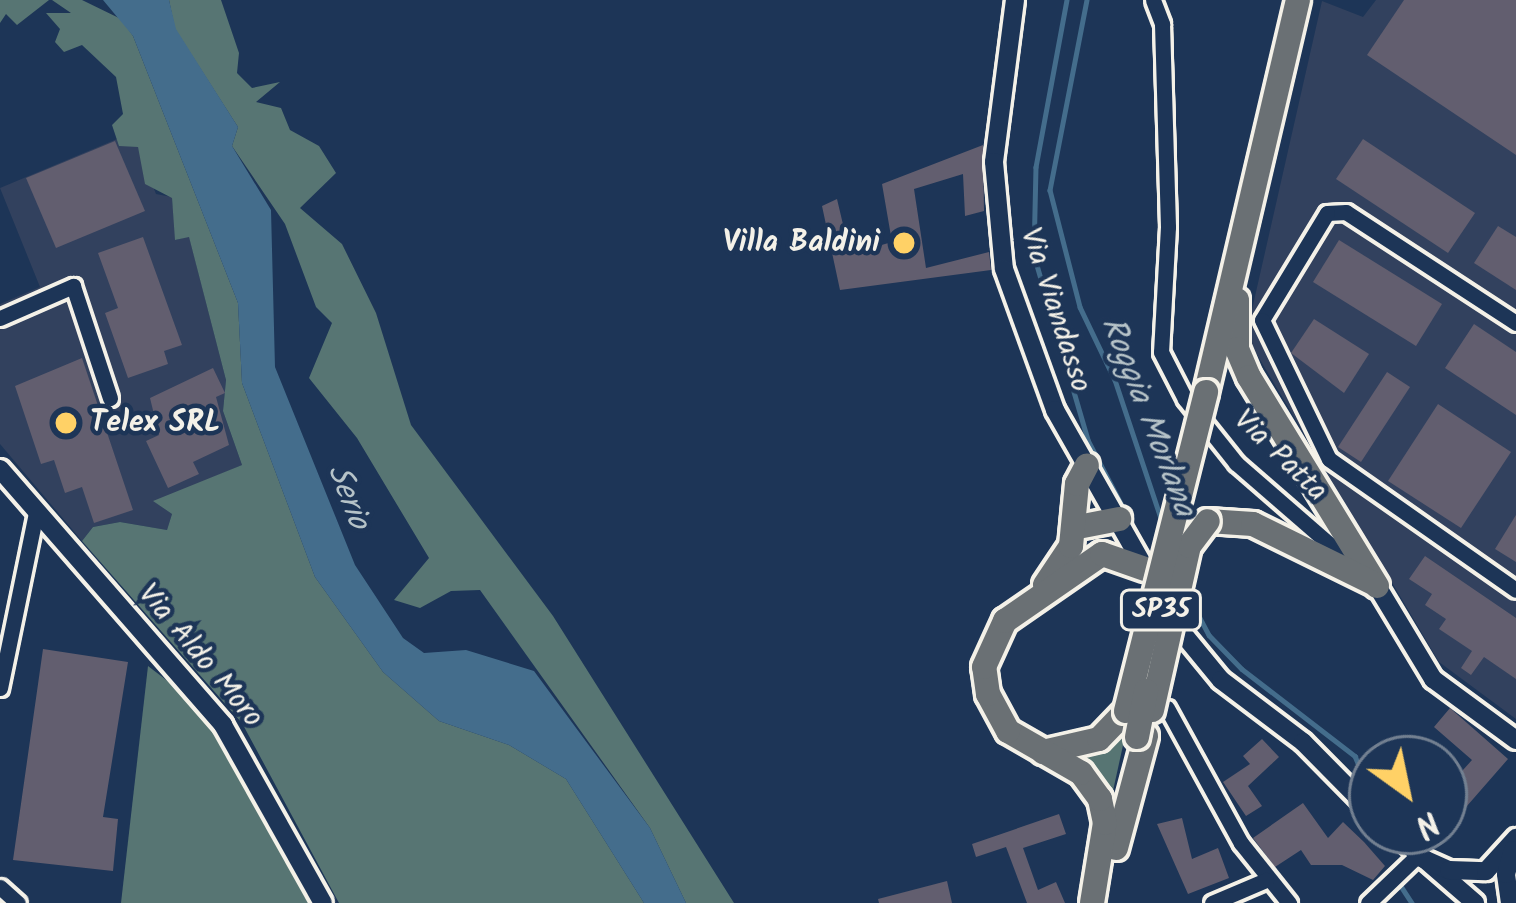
<!DOCTYPE html>
<html>
<head>
<meta charset="utf-8">
<style>
  body { margin:0 }
  #map { position:relative; width:1516px; height:903px; overflow:hidden; background:#1d3557; font-family:Kalam,sans-serif }
  div>[style] { position:absolute }
  .built>* { inset:0; background:#32415e }
  .green>* { inset:0; background:#577573 }
  .water>* { inset:0; background:#446d8c }
  .stream>* { height:4.5px; margin:-2.25px; padding:0 2.25px; transform-origin:2.25px; border-radius:2.25px; background:#446d8c }
  .building>* { inset:0; background:#625e6f }
  .roads { filter:drop-shadow(3px 0 #f4f1e8) drop-shadow(-3px 0 #f4f1e8) drop-shadow(0 3px #f4f1e8) drop-shadow(0 -3px #f4f1e8) }
  .minor>* { height:15px; margin:-7.5px; padding:0 7.5px; transform-origin:7.5px; border-radius:7.5px; background:#1d3557 }
  .tertiary>* { height:18px; margin:-9px; padding:0 9px; transform-origin:9px; border-radius:9px; background:#1d3557 }
  .trunk>* { height:24px; margin:-12px; padding:0 12px; transform-origin:12px; border-radius:12px; background:#6a7074 }
  .bridges { filter:drop-shadow(3px 0 #f4f1e8) drop-shadow(-3px 0 #f4f1e8) drop-shadow(0 3px #f4f1e8) drop-shadow(0 -3px #f4f1e8) }
  .trunk-bridge>* { height:24px; margin:-12px; padding:0 12px; transform-origin:12px; border-radius:12px; background:#6a7074 }
  .dots>* { width:33px; height:33px; translate:-50% -50%; box-sizing:border-box; border:6px solid #1d3557; border-radius:50% }
  span { translate:-50% -50%; white-space:nowrap; text-align:center; line-height:1.15; -webkit-text-stroke:9px #1d3557; paint-order:stroke }
  .shield-label span { padding:3px 9px; background:#1d3557; border:3px solid; border-radius:9px; -webkit-text-stroke-width:0 }
  .shield-label { font-size:27px; color:#f4f1e8; font-weight:700 }
  .poi-label { font-size:30px; color:#f4f1e8; font-weight:700 }
  .right { translate:-100% -50%; text-align:right }
  .left { translate:0 -50%; text-align:left }
  .street-label { font-size:30px; color:#f4f1e8 }
  .water-label { font-size:33px; color:#b6c3c8; font-style:italic }
  .north { position:absolute; left:1348px; top:735px; width:120px; height:120px; box-sizing:border-box; background:#1d3557; border:3px solid #738091; border-radius:50%; rotate:147deg; font-size:33px; font-weight:700; line-height:48px; text-align:center; color:#f4f1e8 }
  .north::after { content:''; display:block; margin:auto; width:42px; height:54px; background:#ffd166; clip-path:polygon(50% 0,100% 100%,50% 72%,0 100%) }
</style>
</head>
<body>
<div id="map">
  <div class="built">
    <div style="clip-path:polygon(1376px 0,1516px 0,1516px 719px,1439px 662px,1246px 336px,1322px 1px,1363px 17px)"></div>
    <div style="clip-path:polygon(117px 139px,138px 147px,156px 194px,172px 197px,176px 240px,189px 236px,226px 380px,223px 411px,242px 465px,155px 502px,172px 514px,167px 530px,120px 522px,93px 527px,82px 541px,0 444px,0 304px,40px 287px,0 188px)"></div>
  </div>
  <div class="green">
    <div style="clip-path:polygon(0 0,49px 0,17px 25px,6px 14px,0 23px)"></div>
    <div style="clip-path:polygon(52px 0,82px 0,121px 19px,133px 36px,238px 303px,242px 383px,315px 577px,383px 672px,439px 721px,509px 745px,566px 779px,644px 903px,339px 903px,242px 723px,82px 541px,93px 527px,120px 522px,167px 530px,172px 514px,153px 501px,242px 465px,223px 411px,226px 380px,189px 237px,175px 240px,172px 198px,145px 184px,138px 147px,119px 146px,112px 125px,123px 114px,116px 77px,82px 45px,64px 52px,55px 42px,60px 29px,46px 13px,71px 13px)"></div>
    <div style="clip-path:polygon(169px 0,221px 0,239px 53px,237px 73px,252px 88px,280px 82px,256px 102px,281px 108px,290px 130px,319px 146px,336px 173px,300px 208px,342px 244px,376px 313px,411px 425px,553px 616px,734px 903px,686px 903px,650px 828px,480px 590px,451px 591px,420px 608px,394px 600px,429px 558px,357px 438px,309px 378px,332px 323px,316px 307px,285px 224px,232px 146px,238px 127px,175px 29px)"></div>
    <div style="clip-path:polygon(148px 666px,178px 689px,229px 753px,309px 903px,121px 903px)"></div>
    <div style="clip-path:polygon(1129px 718px,1109px 809px,1073px 756px)"></div>
  </div>
  <div class="water">
    <div style="clip-path:polygon(103px 0,169px 0,176px 29px,238px 127px,232px 146px,271px 210px,275px 367px,355px 565px,403px 638px,424px 653px,466px 650px,534px 671px,650px 828px,686px 903px,644px 903px,566px 779px,509px 745px,439px 721px,383px 672px,315px 577px,242px 383px,238px 303px,133px 36px)"></div>
  </div>
  <div class="stream">
    <div style="left:1067px;top:0;width:170px;rotate:100.5deg"></div>
    <div style="left:1036px;top:167px;width:88px;rotate:91.3deg"></div>
    <div style="left:1034px;top:255px;width:193px;rotate:73.7deg"></div>
    <div style="left:1088px;top:440px;width:80px;rotate:62.5deg"></div>
    <div style="left:1087px;top:0;width:194px;rotate:101deg"></div>
    <div style="left:1050px;top:190px;width:121px;rotate:75.6deg"></div>
    <div style="left:1080px;top:307px;width:81px;rotate:64.4deg"></div>
    <div style="left:1115px;top:380px;width:152px;rotate:71.6deg"></div>
    <div style="left:1130px;top:521px;width:36px;rotate:62deg"></div>
    <div style="left:1189px;top:597px;width:43px;rotate:62.2deg"></div>
    <div style="left:1209px;top:635px;width:47px;rotate:45.9deg"></div>
    <div style="left:1242px;top:669px;width:143px;rotate:37.6deg"></div>
    <div style="left:1355px;top:756px;width:25px;rotate:67deg"></div>
    <div style="left:1399px;top:883px;width:24px;rotate:57deg"></div>
  </div>
  <div class="building">
    <div style="clip-path:polygon(1404px 0,1516px 0,1516px 155px,1367px 55px)"></div>
    <div style="clip-path:polygon(1363px 139px,1475px 213px,1448px 253px,1336px 179px)"></div>
    <div style="clip-path:polygon(115px 141px,145px 211px,56px 248px,26px 178px)"></div>
    <div style="clip-path:polygon(983px 145px,984px 211px,965px 216px,963px 174px,914px 189px,926px 268px,989px 252px,991px 270px,840px 290px,822px 206px,837px 199px,850px 254px,892px 242px,882px 184px)"></div>
    <div style="clip-path:polygon(1498px 226px,1516px 237px,1516px 290px,1474px 263px)"></div>
    <div style="clip-path:polygon(143px 237px,182px 345px,164px 351px,168px 364px,128px 378px,105px 313px,118px 308px,98px 253px)"></div>
    <div style="clip-path:polygon(1339px 240px,1442px 304px,1416px 346px,1313px 282px)"></div>
    <div style="clip-path:polygon(1314px 319px,1369px 354px,1344px 393px,1291px 353px)"></div>
    <div style="clip-path:polygon(1474px 324px,1516px 352px,1516px 415px,1445px 368px)"></div>
    <div style="clip-path:polygon(82px 358px,133px 510px,94px 523px,82px 487px,65px 493px,54px 460px,41px 464px,15px 386px)"></div>
    <div style="clip-path:polygon(213px 368px,225px 393px,216px 397px,229px 445px,193px 462px,199px 474px,168px 488px,146px 441px,159px 435px,150px 398px)"></div>
    <div style="clip-path:polygon(1387px 372px,1410px 387px,1361px 462px,1338px 447px)"></div>
    <div style="clip-path:polygon(1438px 404px,1511px 452px,1461px 528px,1388px 481px)"></div>
    <div style="clip-path:polygon(1516px 515px,1516px 562px,1495px 549px)"></div>
    <div style="clip-path:polygon(1425px 556px,1516px 618px,1516px 679px,1484px 657px,1471px 675px,1461px 668px,1472px 651px,1439px 629px,1446px 619px,1425px 605px,1432px 594px,1409px 579px)"></div>
    <div style="clip-path:polygon(43px 649px,128px 662px,103px 817px,118px 819px,113px 871px,13px 860px)"></div>
    <div style="clip-path:polygon(1450px 708px,1508px 759px,1453px 822px,1444px 814px,1444px 791px,1472px 760px,1434px 727px)"></div>
    <div style="clip-path:polygon(1262px 739px,1279px 757px,1248px 786px,1262px 806px,1246px 816px,1223px 782px,1250px 764px,1243px 756px)"></div>
    <div style="clip-path:polygon(1303px 803px,1328px 838px,1343px 822px,1364px 842px,1385px 866px,1373px 880px,1342px 865px,1311px 865px,1301px 850px,1275px 867px,1253px 838px)"></div>
    <div style="clip-path:polygon(1059px 814px,1066px 834px,1023px 848px,1038px 890px,1056px 882px,1065px 903px,1027px 903px,1006px 847px,976px 857px,972px 844px)"></div>
    <div style="clip-path:polygon(1182px 818px,1192px 859px,1218px 848px,1229px 878px,1188px 894px,1157px 824px)"></div>
    <div style="clip-path:polygon(947px 881px,952px 903px,879px 903px,878px 899px)"></div>
  </div>
  <div class="roads">
    <div class="minor">
      <div style="left:1153px;top:0;width:26px;rotate:69deg"></div>
      <div style="left:1162px;top:24px;width:203px;rotate:88.3deg"></div>
      <div style="left:1168px;top:227px;width:125px;rotate:93.2deg"></div>
      <div style="left:1161px;top:352px;width:53px;rotate:62.9deg"></div>
      <div style="left:1185px;top:399px;width:82px;rotate:51.4deg"></div>
      <div style="left:1236px;top:463px;width:154px;rotate:41deg"></div>
      <div style="left:0;top:318px;width:80px;rotate:-23.7deg"></div>
      <div style="left:73px;top:286px;width:118px;rotate:71.7deg"></div>
      <div style="left:1516px;top:323px;width:203px;rotate:-146.9deg"></div>
      <div style="left:1346px;top:212px;width:19px;rotate:177deg"></div>
      <div style="left:1327px;top:213px;width:125px;rotate:121.3deg"></div>
      <div style="left:1262px;top:320px;width:154px;rotate:64.3deg"></div>
      <div style="left:1329px;top:459px;width:228px;rotate:35deg"></div>
      <div style="left:0;top:688px;width:179px;rotate:-78.4deg"></div>
      <div style="left:1167px;top:708px;width:154px;rotate:61.3deg"></div>
      <div style="left:1241px;top:843px;width:77px;rotate:51.3deg"></div>
      <div style="left:0;top:887px;width:24px;rotate:42deg"></div>
      <div style="left:1212px;top:903px;width:59px;rotate:-23.1deg"></div>
      <div style="left:1368px;top:903px;width:68px;rotate:-43.8deg"></div>
    </div>
    <div class="tertiary">
      <div style="left:1015px;top:0;width:163px;rotate:97.4deg"></div>
      <div style="left:994px;top:162px;width:107px;rotate:84.7deg"></div>
      <div style="left:1004px;top:269px;width:150px;rotate:70.1deg"></div>
      <div style="left:1055px;top:410px;width:186px;rotate:60.4deg"></div>
      <div style="left:0;top:469px;width:340px;rotate:48.9deg"></div>
      <div style="left:223px;top:725px;width:204px;rotate:60.7deg"></div>
      <div style="left:1377px;top:586px;width:109px;rotate:58.9deg"></div>
      <div style="left:1433px;top:679px;width:103px;rotate:36.3deg"></div>
      <div style="left:1170px;top:618px;width:80px;rotate:50.6deg"></div>
      <div style="left:1221px;top:680px;width:103px;rotate:37.1deg"></div>
      <div style="left:1303px;top:742px;width:98px;rotate:45.4deg"></div>
      <div style="left:1392px;top:831px;width:110px;rotate:40.9deg"></div>
      <div style="left:1417px;top:856px;width:35px;rotate:24deg"></div>
      <div style="left:1449px;top:870px;width:37px;rotate:2deg"></div>
      <div style="left:1486px;top:871px;width:45px;rotate:-47.7deg"></div>
      <div style="left:1510px;top:903px;width:29px;rotate:-98deg"></div>
      <div style="left:1506px;top:874px;width:25px;rotate:-74deg"></div>
    </div>
    <div class="trunk">
      <div style="left:1237px;top:300px;width:49px;rotate:90deg"></div>
      <div style="left:1237px;top:349px;width:30px;rotate:67deg"></div>
      <div style="left:1249px;top:377px;width:245px;rotate:58.5deg"></div>
      <div style="left:1206px;top:392px;width:403px;rotate:-76.8deg"></div>
      <div style="left:1208px;top:521px;width:45px;rotate:3.8deg"></div>
      <div style="left:1253px;top:524px;width:136px;rotate:26.2deg"></div>
      <div style="left:1078px;top:527px;width:42px;rotate:-11deg"></div>
      <div style="left:1045px;top:585px;width:47px;rotate:-56.3deg"></div>
      <div style="left:1071px;top:546px;width:62px;rotate:-84.5deg"></div>
      <div style="left:1077px;top:484px;width:21px;rotate:-62deg"></div>
      <div style="left:1043px;top:752px;width:57px;rotate:-13.1deg"></div>
      <div style="left:1099px;top:739px;width:39px;rotate:-46deg"></div>
      <div style="left:1116px;top:848px;width:116px;rotate:-75deg"></div>
      <div style="left:1092px;top:903px;width:81px;rotate:-80.8deg"></div>
      <div style="left:1105px;top:823px;width:25px;rotate:-102deg"></div>
      <div style="left:1100px;top:799px;width:32px;rotate:-126deg"></div>
      <div style="left:1081px;top:773px;width:84px;rotate:-150.1deg"></div>
      <div style="left:1008px;top:731px;width:42px;rotate:-118.4deg"></div>
      <div style="left:988px;top:694px;width:27px;rotate:-98deg"></div>
      <div style="left:984px;top:667px;width:51px;rotate:-65.5deg"></div>
      <div style="left:1005px;top:621px;width:118px;rotate:-34.6deg"></div>
      <div style="left:1102px;top:554px;width:46px;rotate:19.2deg"></div>
    </div>
  </div>
  <div class="bridges">
    <div class="trunk-bridge">
      <div style="left:1152px;top:710px;width:168px;rotate:-77.3deg"></div>
      <div style="left:1189px;top:546px;width:31px;rotate:-53deg"></div>
      <div style="left:1126px;top:711px;width:329px;rotate:-75.9deg"></div>
      <div style="left:1137px;top:737px;width:47px;rotate:-78.9deg"></div>
    </div>
  </div>
  <div class="dots">
    <div style="left:904px;top:243px;background:#ffd166"></div>
    <div style="left:66px;top:423px;background:#ffd166"></div>
  </div>
  <div class="shield-label">
    <span style="left:1161px;top:610px">SP35</span>
  </div>
  <div class="poi-label">
    <span class="right" style="left:880px;top:243px">Villa Baldini</span>
    <span class="left" style="left:90px;top:423px">Telex SRL</span>
  </div>
  <div class="street-label">
    <span style="left:1055px;top:310px;rotate:72deg">Via Viandasso</span>
    <span style="left:1280px;top:456px;rotate:44deg">Via Patta</span>
    <span style="left:200px;top:656px;rotate:50deg">Via Aldo Moro</span>
  </div>
  <div class="water-label">
    <span style="left:1147px;top:417px;rotate:69deg">Roggia Morlana</span>
    <span style="left:347px;top:497px;rotate:69deg">Serio</span>
  </div>
  <div class="north">N</div>
</div>
</body>
</html>
